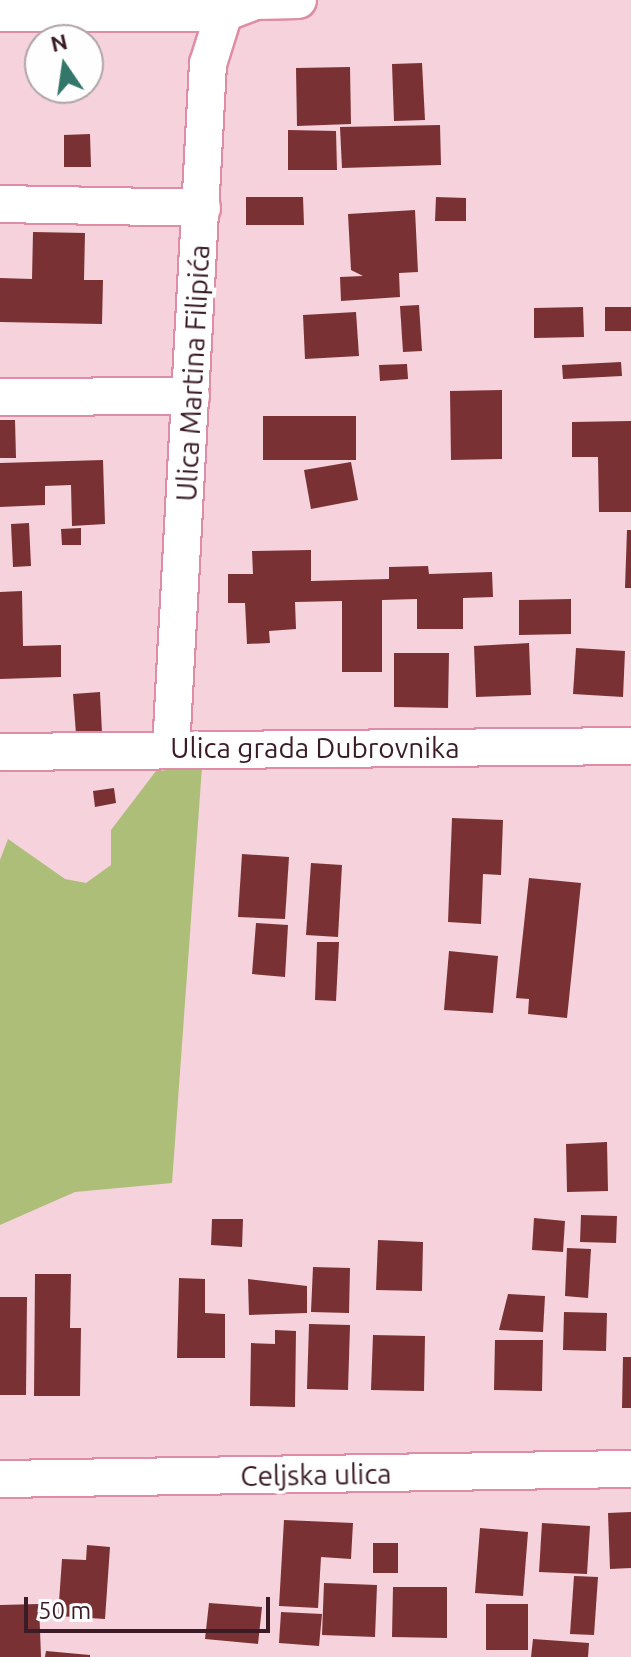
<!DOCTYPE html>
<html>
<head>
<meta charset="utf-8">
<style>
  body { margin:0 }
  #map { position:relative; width:631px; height:1657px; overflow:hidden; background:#f5d2dc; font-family:Ubuntu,sans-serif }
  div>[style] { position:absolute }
  .green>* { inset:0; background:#adbe79 }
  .building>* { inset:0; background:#7a3134 }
  .roads { filter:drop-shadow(2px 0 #de8da6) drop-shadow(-2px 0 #de8da6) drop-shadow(0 2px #de8da6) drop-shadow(0 -2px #de8da6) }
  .minor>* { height:36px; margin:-18px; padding:0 18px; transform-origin:18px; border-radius:18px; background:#fff }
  span { translate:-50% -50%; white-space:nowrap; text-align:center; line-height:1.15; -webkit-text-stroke:8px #fefefe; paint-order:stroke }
  .street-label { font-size:28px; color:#3b1c26 }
  .north { position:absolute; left:24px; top:24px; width:80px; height:80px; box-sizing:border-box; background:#fefefe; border:2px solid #b0a4a8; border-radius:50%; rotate:347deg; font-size:22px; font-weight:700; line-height:32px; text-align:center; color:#3b1c26 }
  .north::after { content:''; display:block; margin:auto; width:28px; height:36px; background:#33776b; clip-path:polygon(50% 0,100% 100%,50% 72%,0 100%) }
  .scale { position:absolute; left:24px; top:1597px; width:246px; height:36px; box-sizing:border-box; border:4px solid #3b1c26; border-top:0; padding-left:10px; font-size:24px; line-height:28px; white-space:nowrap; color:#3b1c26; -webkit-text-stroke:6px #fefefe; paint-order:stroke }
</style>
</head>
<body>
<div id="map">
  <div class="green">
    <div style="clip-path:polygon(202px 767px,172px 1183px,75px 1192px,0 1225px,0 860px,8px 839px,65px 879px,86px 883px,111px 865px,111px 830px,156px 771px)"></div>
  </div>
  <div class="building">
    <div style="clip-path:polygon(422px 63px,425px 120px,394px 121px,392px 64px)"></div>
    <div style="clip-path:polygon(350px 67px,351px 124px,297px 126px,296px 68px)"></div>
    <div style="clip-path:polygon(440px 125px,441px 165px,342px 168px,340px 127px)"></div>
    <div style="clip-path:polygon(288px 130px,336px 131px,337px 170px,288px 170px)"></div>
    <div style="clip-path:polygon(90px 134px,91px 167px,64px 167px,64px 135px)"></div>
    <div style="clip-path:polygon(246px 197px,303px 197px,304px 225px,246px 225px)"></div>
    <div style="clip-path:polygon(436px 197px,466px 198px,466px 221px,435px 221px)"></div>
    <div style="clip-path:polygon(415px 210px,418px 272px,399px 273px,400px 297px,341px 301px,340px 277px,363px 276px,351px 270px,348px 214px)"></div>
    <div style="clip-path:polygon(33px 232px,85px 233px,84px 280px,103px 280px,102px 324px,0 322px,0 278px,32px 279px)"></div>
    <div style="clip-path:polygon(419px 305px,422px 351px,403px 352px,400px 306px)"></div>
    <div style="clip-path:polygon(583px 307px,584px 337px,534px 338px,534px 308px)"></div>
    <div style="clip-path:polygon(605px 307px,631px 307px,631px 331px,605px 331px)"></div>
    <div style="clip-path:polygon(356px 312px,359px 356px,305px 359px,303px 315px)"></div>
    <div style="clip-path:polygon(621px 362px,622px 376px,563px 379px,562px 365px)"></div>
    <div style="clip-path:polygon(407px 364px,408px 379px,380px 381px,379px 365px)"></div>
    <div style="clip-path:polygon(502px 390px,502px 459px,451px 460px,450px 391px)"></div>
    <div style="clip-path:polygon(263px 416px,356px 416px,356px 460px,263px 460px)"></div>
    <div style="clip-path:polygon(0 420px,15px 420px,16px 458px,0 458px)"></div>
    <div style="clip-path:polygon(631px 421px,631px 512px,599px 512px,598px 457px,572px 457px,572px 422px)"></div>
    <div style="clip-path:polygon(103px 460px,105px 524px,72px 526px,71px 485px,45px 486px,45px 505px,0 507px,0 463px)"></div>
    <div style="clip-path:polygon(351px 462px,358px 500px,311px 509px,304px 470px)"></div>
    <div style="clip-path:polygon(29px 523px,31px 566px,13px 567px,11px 524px)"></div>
    <div style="clip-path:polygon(81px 528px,81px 545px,62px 545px,61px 529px)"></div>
    <div style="clip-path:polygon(627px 530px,631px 530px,631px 588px,625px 588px)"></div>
    <div style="clip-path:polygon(311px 550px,311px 581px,389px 579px,389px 567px,428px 566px,429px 574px,492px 572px,493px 597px,463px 598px,463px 629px,417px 629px,417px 599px,382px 600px,382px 672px,342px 672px,342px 601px,295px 602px,296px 629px,269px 631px,270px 643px,247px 644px,245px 603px,228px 603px,228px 574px,253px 574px,252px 551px)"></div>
    <div style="clip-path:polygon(22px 591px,23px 646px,61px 645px,61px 677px,0 679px,0 592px)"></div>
    <div style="clip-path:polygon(571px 599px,571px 634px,519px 635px,519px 600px)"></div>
    <div style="clip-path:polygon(529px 643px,531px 695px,476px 697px,474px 646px)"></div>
    <div style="clip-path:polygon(576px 648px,625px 651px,623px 697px,573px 694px)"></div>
    <div style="clip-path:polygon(394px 653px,449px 653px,448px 708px,394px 707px)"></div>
    <div style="clip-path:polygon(100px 692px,102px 733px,76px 734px,73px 694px)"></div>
    <div style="clip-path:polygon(114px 788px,116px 803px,95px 807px,93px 791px)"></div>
    <div style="clip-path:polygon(452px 818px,503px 820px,501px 875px,483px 874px,481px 924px,448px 922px)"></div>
    <div style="clip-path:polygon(242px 854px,289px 857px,285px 919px,238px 917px)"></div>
    <div style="clip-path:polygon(311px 863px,342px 865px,338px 937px,306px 935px)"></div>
    <div style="clip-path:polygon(529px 878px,581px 883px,567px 1018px,528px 1014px,529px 999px,516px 998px)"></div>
    <div style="clip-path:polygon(256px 923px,288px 925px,285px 977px,252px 974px)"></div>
    <div style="clip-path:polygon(317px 942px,339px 942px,336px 1001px,315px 1000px)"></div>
    <div style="clip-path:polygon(449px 951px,498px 956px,493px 1013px,444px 1010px)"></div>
    <div style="clip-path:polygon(607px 1142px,608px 1191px,567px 1192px,566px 1144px)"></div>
    <div style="clip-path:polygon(581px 1215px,617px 1216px,616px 1243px,580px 1242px)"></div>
    <div style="clip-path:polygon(534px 1218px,565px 1221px,563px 1252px,532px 1250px)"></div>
    <div style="clip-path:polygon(212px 1219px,243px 1219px,242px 1247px,211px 1245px)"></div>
    <div style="clip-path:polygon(378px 1240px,423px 1242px,422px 1291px,376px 1290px)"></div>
    <div style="clip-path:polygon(567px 1248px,591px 1249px,588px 1298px,565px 1296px)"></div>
    <div style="clip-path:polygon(313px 1267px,350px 1268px,349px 1313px,311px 1312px)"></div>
    <div style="clip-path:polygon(35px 1274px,71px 1274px,70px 1328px,81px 1328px,80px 1396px,34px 1396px)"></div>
    <div style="clip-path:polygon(179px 1278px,205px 1279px,205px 1313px,225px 1314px,225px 1358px,177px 1358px)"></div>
    <div style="clip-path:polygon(248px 1279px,307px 1286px,307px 1313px,249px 1315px)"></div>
    <div style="clip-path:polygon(508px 1294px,545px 1296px,543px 1332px,499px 1330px)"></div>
    <div style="clip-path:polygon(0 1297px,27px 1297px,26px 1395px,0 1395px)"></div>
    <div style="clip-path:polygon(564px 1312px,607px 1313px,606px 1351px,563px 1350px)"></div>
    <div style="clip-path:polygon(309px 1324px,350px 1325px,348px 1390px,307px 1389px)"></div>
    <div style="clip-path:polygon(275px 1330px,296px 1331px,295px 1407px,250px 1406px,251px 1343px,275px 1344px)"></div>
    <div style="clip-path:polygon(373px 1335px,425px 1336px,424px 1391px,371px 1390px)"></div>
    <div style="clip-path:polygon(495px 1340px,543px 1340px,542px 1391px,494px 1390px)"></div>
    <div style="clip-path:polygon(623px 1357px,631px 1357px,631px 1408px,622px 1408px)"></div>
    <div style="clip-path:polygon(631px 1512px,631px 1568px,610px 1569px,608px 1513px)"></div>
    <div style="clip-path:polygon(284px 1520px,353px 1523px,351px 1559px,321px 1557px,318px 1608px,279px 1606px)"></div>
    <div style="clip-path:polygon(542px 1523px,590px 1526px,587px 1574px,539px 1572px)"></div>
    <div style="clip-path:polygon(480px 1528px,528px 1532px,523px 1596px,475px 1593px)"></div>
    <div style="clip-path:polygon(373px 1543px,398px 1543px,398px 1573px,373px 1573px)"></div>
    <div style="clip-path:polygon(87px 1545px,110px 1547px,105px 1619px,58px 1616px,62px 1559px,86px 1560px)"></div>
    <div style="clip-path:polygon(574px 1576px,598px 1577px,594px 1635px,570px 1634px)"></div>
    <div style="clip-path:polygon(324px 1583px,377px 1585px,375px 1637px,322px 1635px)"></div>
    <div style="clip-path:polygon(393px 1587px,447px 1587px,447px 1638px,392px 1637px)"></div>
    <div style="clip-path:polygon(209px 1603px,262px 1607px,258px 1644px,205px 1639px)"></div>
    <div style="clip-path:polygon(39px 1604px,41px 1657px,0 1657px,0 1605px)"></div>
    <div style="clip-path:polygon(486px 1604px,528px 1604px,528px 1650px,486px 1650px)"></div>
    <div style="clip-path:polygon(281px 1612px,322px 1614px,319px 1646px,279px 1643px)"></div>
    <div style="clip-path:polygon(533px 1639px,589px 1643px,588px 1657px,531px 1657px)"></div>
    <div style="clip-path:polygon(46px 1651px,90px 1655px,90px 1657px,45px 1657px)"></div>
  </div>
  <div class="roads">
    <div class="minor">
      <div style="left:0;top:13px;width:224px"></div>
      <div style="left:224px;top:13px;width:33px;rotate:-21deg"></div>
      <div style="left:255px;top:1px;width:43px;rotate:-1.3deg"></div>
      <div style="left:0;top:204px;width:202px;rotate:1.1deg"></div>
      <div style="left:0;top:397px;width:191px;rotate:-0.3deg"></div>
      <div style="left:171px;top:749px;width:686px;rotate:-86.91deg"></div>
      <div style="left:208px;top:64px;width:53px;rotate:-72.6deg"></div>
      <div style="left:224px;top:13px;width:14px;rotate:-107deg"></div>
      <div style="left:0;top:752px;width:631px;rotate:-0.54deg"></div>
      <div style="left:0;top:1479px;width:631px;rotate:-0.91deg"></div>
    </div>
  </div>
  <div class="street-label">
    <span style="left:193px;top:373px;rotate:-87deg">Ulica Martina Filipića</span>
    <span style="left:315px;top:748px">Ulica grada Dubrovnika</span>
    <span style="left:316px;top:1475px;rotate:-1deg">Celjska ulica</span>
  </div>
  <div class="north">N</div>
  <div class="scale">50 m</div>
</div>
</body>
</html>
